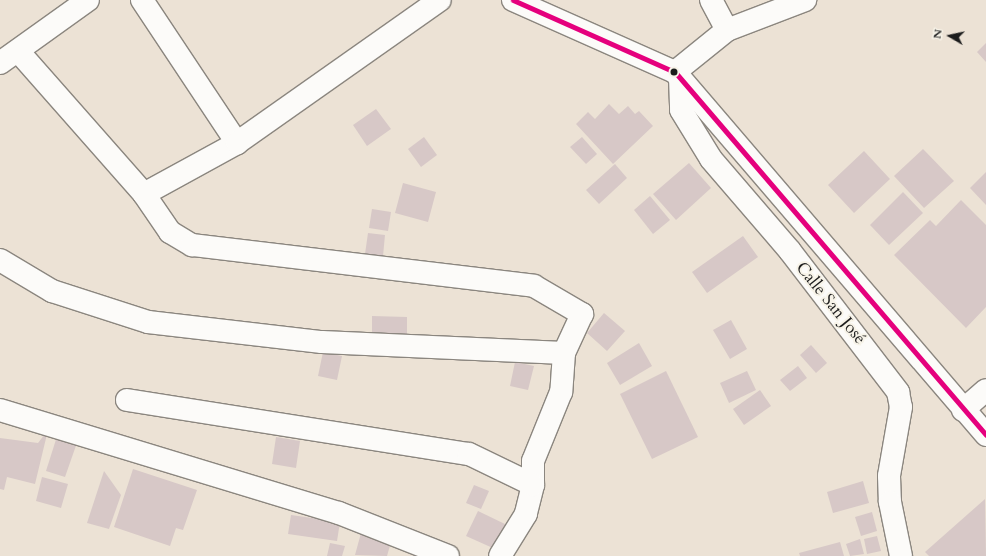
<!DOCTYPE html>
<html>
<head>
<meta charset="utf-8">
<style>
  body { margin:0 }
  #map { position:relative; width:986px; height:556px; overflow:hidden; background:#ece2d5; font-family:Cardo,serif }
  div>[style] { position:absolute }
  .building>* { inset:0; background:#d7c8c7 }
  .roads { filter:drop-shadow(1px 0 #8b867f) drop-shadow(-1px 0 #8b867f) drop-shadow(0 1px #8b867f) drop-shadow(0 -1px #8b867f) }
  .minor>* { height:22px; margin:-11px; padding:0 11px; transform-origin:11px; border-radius:11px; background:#fcfbf9 }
  .bus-1>* { height:5px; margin:-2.5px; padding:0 2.5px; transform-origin:2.5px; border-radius:2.5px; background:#e5007d }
  .dots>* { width:11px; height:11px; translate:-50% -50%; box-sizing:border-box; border:2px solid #f7f3e8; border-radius:50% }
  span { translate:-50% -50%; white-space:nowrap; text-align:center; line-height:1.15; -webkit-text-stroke:4px #f7f3e8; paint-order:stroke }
  .street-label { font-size:17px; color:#1c1c1c }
  .north { position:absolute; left:930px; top:16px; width:40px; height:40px; -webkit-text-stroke:3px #f7f3e8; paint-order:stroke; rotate:279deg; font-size:11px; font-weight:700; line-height:16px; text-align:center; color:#1c1c1c }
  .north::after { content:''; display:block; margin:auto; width:14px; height:18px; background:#1c1c1c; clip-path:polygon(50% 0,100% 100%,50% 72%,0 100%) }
</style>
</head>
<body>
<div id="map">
  <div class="building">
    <div style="clip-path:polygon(986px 43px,986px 62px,977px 52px)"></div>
    <div style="clip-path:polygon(609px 104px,619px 114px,628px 106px,635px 114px,639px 111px,653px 126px,613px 164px,576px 124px,588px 112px,595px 119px)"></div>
    <div style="clip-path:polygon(376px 109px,391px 129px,367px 146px,353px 125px)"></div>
    <div style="clip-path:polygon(424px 137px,437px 155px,421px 167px,408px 149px)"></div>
    <div style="clip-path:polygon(582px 137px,597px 154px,586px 164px,570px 147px)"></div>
    <div style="clip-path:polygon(923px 149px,954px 181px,924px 208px,894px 176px)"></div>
    <div style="clip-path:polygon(864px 151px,890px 179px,854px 213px,828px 185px)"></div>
    <div style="clip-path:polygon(689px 163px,711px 188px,676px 220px,653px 194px)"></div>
    <div style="clip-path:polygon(615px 164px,627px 178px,599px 204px,586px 190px)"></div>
    <div style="clip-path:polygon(986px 172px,986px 205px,970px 188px)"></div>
    <div style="clip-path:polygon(403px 183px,436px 192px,428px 222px,395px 213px)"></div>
    <div style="clip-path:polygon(903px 192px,923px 213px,889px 245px,870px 225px)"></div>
    <div style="clip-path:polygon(650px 196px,670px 220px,653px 234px,634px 210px)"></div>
    <div style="clip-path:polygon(961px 200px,986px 225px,986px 307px,966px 328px,894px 255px,930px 220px,936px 226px)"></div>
    <div style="clip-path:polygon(372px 209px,391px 212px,388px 231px,369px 228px)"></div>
    <div style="clip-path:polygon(368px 233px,385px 235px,383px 256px,365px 254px)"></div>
    <div style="clip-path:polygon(743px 236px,758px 257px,707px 293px,692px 272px)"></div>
    <div style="clip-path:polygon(604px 313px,625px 331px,607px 351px,587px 333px)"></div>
    <div style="clip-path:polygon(372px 316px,407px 317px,407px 334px,372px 333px)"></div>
    <div style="clip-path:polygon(731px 320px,747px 349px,730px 359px,713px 330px)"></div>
    <div style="clip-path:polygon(639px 343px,652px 366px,620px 385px,607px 363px)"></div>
    <div style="clip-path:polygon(811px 345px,827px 363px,816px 373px,800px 355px)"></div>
    <div style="clip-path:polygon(323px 352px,342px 356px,337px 380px,318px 376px)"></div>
    <div style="clip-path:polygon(515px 362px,534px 366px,528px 390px,510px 386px)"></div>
    <div style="clip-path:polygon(798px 366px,807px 378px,790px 391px,780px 380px)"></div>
    <div style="clip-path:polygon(666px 371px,698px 437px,652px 459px,620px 394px)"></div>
    <div style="clip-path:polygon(747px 371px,756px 390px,729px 403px,720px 383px)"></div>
    <div style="clip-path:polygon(760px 390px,771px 406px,744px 425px,733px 409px)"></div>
    <div style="clip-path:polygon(48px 430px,35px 484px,7px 477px,4px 490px,0 489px,0 438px,38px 443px)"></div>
    <div style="clip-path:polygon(59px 430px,79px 437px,65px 477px,46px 471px)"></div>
    <div style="clip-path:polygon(276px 437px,300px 441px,296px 468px,272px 464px)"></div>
    <div style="clip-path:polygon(133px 469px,197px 490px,183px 530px,176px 528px,170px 546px,114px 527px)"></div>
    <div style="clip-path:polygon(104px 471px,121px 495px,109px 529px,87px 523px)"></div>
    <div style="clip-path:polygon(42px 477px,68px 484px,61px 508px,36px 501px)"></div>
    <div style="clip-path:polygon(863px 481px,869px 503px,833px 513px,827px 492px)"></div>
    <div style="clip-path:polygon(474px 485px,489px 491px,481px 509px,466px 503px)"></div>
    <div style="clip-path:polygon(985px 499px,986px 556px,929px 556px,925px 552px)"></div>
    <div style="clip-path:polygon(478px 511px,507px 525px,495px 549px,466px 536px)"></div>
    <div style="clip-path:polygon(872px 512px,877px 531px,861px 536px,855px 517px)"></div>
    <div style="clip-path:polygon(291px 515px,340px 522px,337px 541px,288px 534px)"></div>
    <div style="clip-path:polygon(361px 533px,391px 542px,387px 556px,355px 555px)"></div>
    <div style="clip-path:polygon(877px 536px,881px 551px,867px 554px,864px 539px)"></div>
    <div style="clip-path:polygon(860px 539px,864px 554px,850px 556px,846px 544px)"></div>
    <div style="clip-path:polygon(840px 542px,844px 556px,800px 556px,799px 553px)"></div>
    <div style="clip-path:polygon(330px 543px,345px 546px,342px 556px,327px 556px)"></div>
  </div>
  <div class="roads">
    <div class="minor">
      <div style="left:142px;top:0;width:172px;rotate:56.4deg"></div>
      <div style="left:513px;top:0;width:177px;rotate:24deg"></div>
      <div style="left:675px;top:72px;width:478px;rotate:49.4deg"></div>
      <div style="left:711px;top:0;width:34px;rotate:62deg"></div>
      <div style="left:18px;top:51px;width:191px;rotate:48.6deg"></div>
      <div style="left:144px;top:194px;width:46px;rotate:55.6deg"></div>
      <div style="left:170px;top:232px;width:26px;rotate:31deg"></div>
      <div style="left:192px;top:245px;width:344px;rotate:6.8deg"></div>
      <div style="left:534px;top:286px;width:56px;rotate:30.3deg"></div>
      <div style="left:582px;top:314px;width:43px;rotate:114.8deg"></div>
      <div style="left:564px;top:353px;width:39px;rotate:94deg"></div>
      <div style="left:561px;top:392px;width:74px;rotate:112.1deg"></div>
      <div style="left:533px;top:461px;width:24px;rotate:90deg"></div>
      <div style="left:533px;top:485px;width:30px;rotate:104deg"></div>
      <div style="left:526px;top:514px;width:49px;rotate:121.8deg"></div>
      <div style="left:0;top:63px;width:108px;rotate:-35.6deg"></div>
      <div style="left:675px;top:72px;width:67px;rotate:-38.9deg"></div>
      <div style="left:727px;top:30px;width:84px;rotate:-21deg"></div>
      <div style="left:680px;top:77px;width:33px;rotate:88deg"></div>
      <div style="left:681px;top:110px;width:57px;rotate:58.5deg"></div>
      <div style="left:711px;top:159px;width:121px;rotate:49.3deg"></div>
      <div style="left:790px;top:251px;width:178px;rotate:52.5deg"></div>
      <div style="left:898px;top:392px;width:15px;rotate:79deg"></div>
      <div style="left:901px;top:407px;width:70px;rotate:99.9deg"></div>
      <div style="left:889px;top:476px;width:26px;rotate:88deg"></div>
      <div style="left:890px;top:502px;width:55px;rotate:78.5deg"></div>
      <div style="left:144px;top:194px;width:106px;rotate:-28.7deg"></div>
      <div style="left:237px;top:143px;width:248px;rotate:-35.2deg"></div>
      <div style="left:0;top:260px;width:61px;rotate:30.8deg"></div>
      <div style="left:52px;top:291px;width:101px;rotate:17.9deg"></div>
      <div style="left:148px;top:322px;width:175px;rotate:6.6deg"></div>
      <div style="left:322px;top:342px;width:242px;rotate:2.6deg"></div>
      <div style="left:127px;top:400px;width:346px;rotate:9deg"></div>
      <div style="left:469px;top:454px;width:71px;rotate:25.8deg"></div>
      <div style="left:0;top:410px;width:354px;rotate:16.9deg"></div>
      <div style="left:339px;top:513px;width:117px;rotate:21.5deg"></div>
      <div style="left:963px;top:410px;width:30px;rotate:-41deg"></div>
    </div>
  </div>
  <div class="bus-1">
    <div style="left:513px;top:0;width:177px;rotate:24deg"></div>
    <div style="left:675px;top:72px;width:478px;rotate:49.4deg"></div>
  </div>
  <div class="dots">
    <div style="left:674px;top:72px;background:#1c1c1c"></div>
  </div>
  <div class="street-label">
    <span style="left:831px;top:303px;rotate:51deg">Calle San José</span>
  </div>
  <div class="north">N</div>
</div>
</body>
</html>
